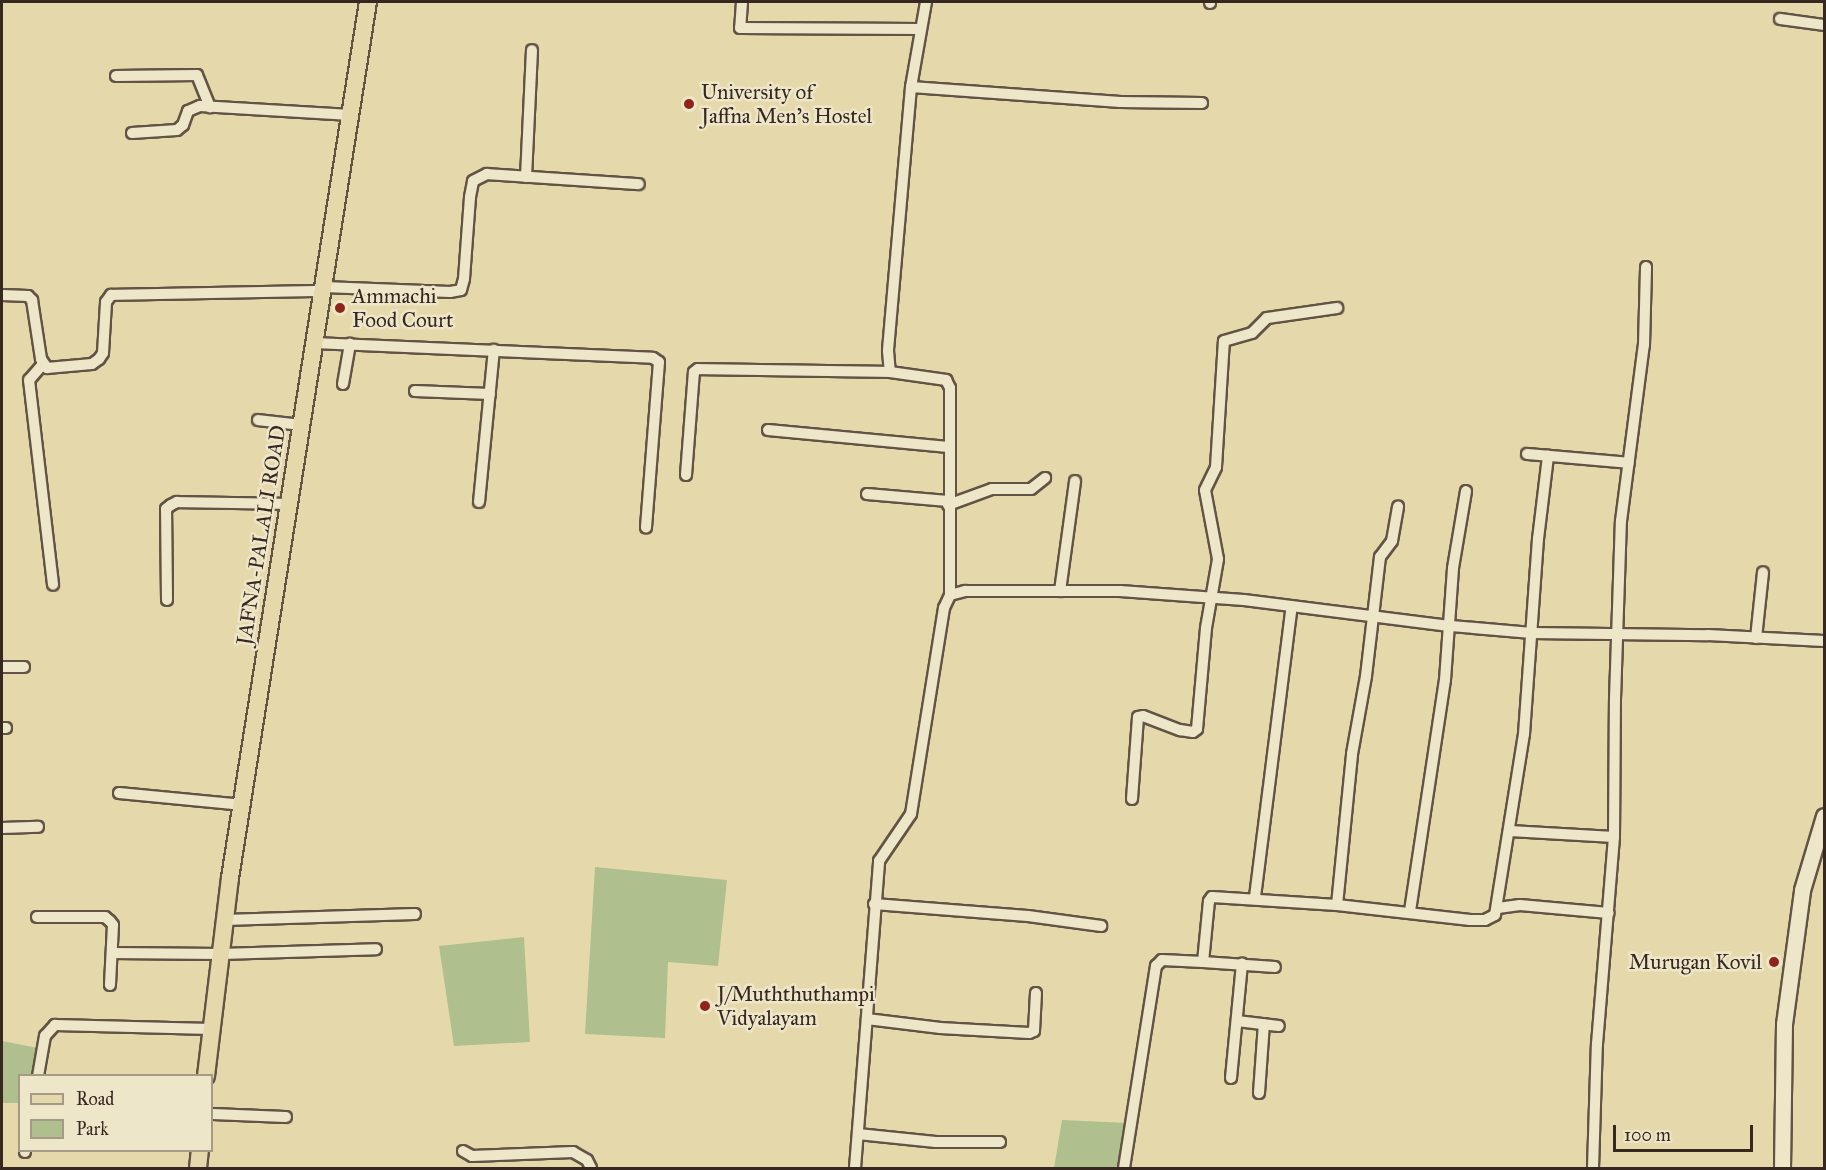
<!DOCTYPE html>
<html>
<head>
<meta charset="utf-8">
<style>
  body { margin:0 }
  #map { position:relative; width:1826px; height:1170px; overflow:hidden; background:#e5d9ac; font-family:"IM FELL Great Primer",serif }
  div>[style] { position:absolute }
  .green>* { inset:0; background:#afc08e }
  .roads { filter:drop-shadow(2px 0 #625444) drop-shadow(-2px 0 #625444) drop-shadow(0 2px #625444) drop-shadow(0 -2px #625444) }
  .street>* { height:10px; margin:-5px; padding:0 5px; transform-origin:5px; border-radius:5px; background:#eee6c9 }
  .secondary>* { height:15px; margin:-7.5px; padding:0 7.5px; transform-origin:7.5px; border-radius:7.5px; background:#eee6c9 }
  .primary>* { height:16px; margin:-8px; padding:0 8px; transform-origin:8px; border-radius:8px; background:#e5d9ac }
  .dots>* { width:16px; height:16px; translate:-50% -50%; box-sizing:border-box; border:3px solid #eee6c9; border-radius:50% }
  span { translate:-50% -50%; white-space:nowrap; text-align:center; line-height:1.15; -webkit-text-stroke:5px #eee6c9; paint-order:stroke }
  .poi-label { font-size:21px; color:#372721 }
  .left { translate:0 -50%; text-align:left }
  .right { translate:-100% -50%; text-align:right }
  .street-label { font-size:21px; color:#372721 }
  .frame { position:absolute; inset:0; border:3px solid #372721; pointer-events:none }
  .legend { position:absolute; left:18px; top:1074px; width:195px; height:78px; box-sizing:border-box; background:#eee6c9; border:2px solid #a59a86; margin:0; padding:8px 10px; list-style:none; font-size:18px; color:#372721 }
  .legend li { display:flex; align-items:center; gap:12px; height:30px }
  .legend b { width:30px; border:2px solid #a59a86 }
  .scale { position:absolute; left:1613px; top:1125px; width:140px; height:27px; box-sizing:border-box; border:3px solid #372721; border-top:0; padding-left:8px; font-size:18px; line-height:21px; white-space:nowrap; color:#372721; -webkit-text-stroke:4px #eee6c9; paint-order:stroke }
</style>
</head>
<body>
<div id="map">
  <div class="green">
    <div style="clip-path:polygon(595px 867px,727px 880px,718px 966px,668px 962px,665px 1038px,585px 1034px)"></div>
    <div style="clip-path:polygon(524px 937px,530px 1042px,454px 1046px,439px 946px)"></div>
    <div style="clip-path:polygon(2px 1041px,38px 1048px,35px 1075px,20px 1076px,19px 1103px,2px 1103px)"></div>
    <div style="clip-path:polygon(1062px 1120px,1128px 1123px,1119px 1168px,1054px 1168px)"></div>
  </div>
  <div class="roads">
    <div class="street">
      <div style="left:742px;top:2px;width:26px;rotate:94deg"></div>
      <div style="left:740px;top:28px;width:179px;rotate:0.3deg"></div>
      <div style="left:926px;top:2px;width:86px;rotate:100deg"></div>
      <div style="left:911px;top:87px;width:265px;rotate:95deg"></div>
      <div style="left:888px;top:351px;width:21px;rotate:85deg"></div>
      <div style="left:890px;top:372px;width:57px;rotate:8.1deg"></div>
      <div style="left:946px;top:380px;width:9px;rotate:63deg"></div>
      <div style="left:950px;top:388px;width:207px;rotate:90deg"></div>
      <div style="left:1210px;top:2px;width:1px;rotate:90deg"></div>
      <div style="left:1780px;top:19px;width:44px;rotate:7.8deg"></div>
      <div style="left:116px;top:76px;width:81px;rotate:-0.7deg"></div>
      <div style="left:197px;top:75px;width:35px;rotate:68deg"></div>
      <div style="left:911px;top:87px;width:210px;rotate:4.1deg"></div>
      <div style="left:1120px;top:102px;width:82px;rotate:0.7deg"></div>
      <div style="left:132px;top:133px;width:45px;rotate:-3.8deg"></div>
      <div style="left:177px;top:130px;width:8px;rotate:-40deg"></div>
      <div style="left:183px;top:125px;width:15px;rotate:-70deg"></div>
      <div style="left:188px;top:111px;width:13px;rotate:-23deg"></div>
      <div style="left:200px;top:106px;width:151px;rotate:3.4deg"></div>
      <div style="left:526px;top:177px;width:127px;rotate:-87.3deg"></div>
      <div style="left:324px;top:287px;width:126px;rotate:2.3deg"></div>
      <div style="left:450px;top:292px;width:11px;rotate:-10deg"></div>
      <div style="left:461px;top:290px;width:11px;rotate:-75deg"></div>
      <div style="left:464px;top:279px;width:82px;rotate:-85.8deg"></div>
      <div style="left:470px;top:197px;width:16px;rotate:-79deg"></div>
      <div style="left:473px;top:181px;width:16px;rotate:-27deg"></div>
      <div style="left:487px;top:174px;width:152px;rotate:3.8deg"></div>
      <div style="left:2px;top:295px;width:26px;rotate:2deg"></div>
      <div style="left:28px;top:296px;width:6px;rotate:45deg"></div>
      <div style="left:32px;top:300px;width:60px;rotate:81.3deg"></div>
      <div style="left:41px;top:359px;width:11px;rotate:56deg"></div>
      <div style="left:47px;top:368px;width:45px;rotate:-5.1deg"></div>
      <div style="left:92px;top:364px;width:9px;rotate:-36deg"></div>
      <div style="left:99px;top:359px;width:7px;rotate:-56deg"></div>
      <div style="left:103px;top:353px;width:51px;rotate:-86.6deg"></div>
      <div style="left:106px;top:302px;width:9px;rotate:-54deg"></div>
      <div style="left:111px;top:295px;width:212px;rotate:-1.1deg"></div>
      <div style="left:314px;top:343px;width:339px;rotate:2.5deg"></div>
      <div style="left:653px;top:358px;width:7px;rotate:34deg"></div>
      <div style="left:659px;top:362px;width:166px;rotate:94.5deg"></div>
      <div style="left:43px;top:364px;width:21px;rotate:131deg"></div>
      <div style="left:29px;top:380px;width:206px;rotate:83.3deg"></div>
      <div style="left:343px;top:384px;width:41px;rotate:-80.1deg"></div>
      <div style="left:415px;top:391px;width:75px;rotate:2.3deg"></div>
      <div style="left:258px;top:420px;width:43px;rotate:6.6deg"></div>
      <div style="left:768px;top:430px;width:181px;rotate:5.4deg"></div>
      <div style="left:1527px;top:454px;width:102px;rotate:5deg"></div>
      <div style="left:686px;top:475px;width:103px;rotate:-85.6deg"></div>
      <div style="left:694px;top:372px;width:5px;rotate:-37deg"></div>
      <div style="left:698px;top:369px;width:192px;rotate:0.9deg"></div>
      <div style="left:867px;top:494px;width:81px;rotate:4.9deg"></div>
      <div style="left:479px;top:502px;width:153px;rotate:-84.4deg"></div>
      <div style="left:948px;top:505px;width:47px;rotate:-20deg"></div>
      <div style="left:992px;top:489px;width:39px"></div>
      <div style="left:1031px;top:489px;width:18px;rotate:-38deg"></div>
      <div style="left:1060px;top:591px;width:111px;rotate:-82.2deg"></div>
      <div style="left:167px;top:600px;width:91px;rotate:-90.6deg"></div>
      <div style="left:166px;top:509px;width:6px;rotate:-39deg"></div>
      <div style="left:171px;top:505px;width:7px;rotate:-27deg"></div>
      <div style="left:177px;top:502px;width:112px;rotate:1deg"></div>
      <div style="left:1756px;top:638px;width:66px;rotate:-83.9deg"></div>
      <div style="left:2px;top:667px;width:22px"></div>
      <div style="left:2px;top:728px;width:4px"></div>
      <div style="left:119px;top:793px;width:125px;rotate:5.5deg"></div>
      <div style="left:1132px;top:799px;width:82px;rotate:-85.8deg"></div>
      <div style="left:1138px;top:717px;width:5px;rotate:-11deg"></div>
      <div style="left:1143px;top:716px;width:40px;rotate:21deg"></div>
      <div style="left:1180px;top:730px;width:13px;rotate:9deg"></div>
      <div style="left:1193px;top:732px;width:5px;rotate:-37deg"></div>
      <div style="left:1197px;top:729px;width:101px;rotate:-84.9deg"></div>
      <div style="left:1206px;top:628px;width:70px;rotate:-80.1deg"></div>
      <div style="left:1218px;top:559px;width:70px;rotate:-100.7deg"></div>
      <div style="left:1205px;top:490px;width:25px;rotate:-64deg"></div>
      <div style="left:1216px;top:467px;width:126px;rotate:-86.4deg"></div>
      <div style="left:1224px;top:341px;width:29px;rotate:-16deg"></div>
      <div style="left:1252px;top:333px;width:21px;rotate:-45deg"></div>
      <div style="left:1267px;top:318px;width:71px;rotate:-8.1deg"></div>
      <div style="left:2px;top:828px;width:36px;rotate:-2deg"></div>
      <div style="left:1510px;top:831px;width:104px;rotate:3.3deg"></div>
      <div style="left:1255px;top:897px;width:293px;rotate:-82.8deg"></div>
      <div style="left:874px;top:904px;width:154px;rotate:4.5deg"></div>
      <div style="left:1028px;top:916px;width:74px;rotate:7.8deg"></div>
      <div style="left:1337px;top:905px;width:152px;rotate:-84.3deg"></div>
      <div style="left:1352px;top:754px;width:79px;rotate:-79.8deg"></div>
      <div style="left:1366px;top:676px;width:120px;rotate:-83.3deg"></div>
      <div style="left:1380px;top:557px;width:20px;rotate:-53deg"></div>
      <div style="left:1392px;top:541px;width:35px;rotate:-80deg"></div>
      <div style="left:1498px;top:908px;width:22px;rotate:-8deg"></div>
      <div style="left:1520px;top:905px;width:89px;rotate:5.1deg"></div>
      <div style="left:1410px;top:911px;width:234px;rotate:-81.4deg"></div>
      <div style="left:1445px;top:680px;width:112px;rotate:-85.9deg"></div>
      <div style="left:1453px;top:568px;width:78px;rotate:-80.4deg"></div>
      <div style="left:37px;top:917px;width:68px"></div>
      <div style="left:105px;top:917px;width:6px;rotate:39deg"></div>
      <div style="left:110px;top:921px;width:5px;rotate:53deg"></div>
      <div style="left:113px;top:925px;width:60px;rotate:92.9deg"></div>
      <div style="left:224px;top:920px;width:191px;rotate:-1.8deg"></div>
      <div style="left:112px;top:953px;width:109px;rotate:0.5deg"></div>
      <div style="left:221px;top:954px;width:155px;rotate:-1.8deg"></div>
      <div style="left:1203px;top:962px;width:72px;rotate:4deg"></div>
      <div style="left:867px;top:1019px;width:74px;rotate:7deg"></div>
      <div style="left:940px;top:1028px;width:89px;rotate:3.2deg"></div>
      <div style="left:1029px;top:1033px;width:5px;rotate:-22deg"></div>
      <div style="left:1034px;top:1031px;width:38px;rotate:-87deg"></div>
      <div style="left:1237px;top:1021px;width:42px;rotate:6.8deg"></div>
      <div style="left:38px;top:1076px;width:41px;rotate:-80.1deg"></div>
      <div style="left:45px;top:1036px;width:15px;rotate:-48deg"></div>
      <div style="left:55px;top:1025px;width:156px;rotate:1.5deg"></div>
      <div style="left:1231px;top:1078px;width:115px;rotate:-84.5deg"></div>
      <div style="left:1259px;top:1093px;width:69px;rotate:-85.9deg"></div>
      <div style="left:212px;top:1114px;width:74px;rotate:2.3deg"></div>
      <div style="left:858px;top:1134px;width:78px;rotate:5.9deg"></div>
      <div style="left:936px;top:1142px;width:64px"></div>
      <div style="left:463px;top:1151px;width:10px;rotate:29deg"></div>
      <div style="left:472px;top:1156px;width:101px;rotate:-2.3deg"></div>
      <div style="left:573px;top:1152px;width:16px;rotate:30deg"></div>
      <div style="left:587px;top:1160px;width:9px;rotate:63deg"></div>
      <div style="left:25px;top:1152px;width:2px;rotate:-90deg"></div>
      <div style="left:855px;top:1168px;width:308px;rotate:-85.5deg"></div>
      <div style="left:879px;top:861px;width:57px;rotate:-55.8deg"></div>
      <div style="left:911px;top:814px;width:209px;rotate:-80.9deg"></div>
      <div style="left:944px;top:608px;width:14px;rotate:-65deg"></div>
      <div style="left:950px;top:595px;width:16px;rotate:-15deg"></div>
      <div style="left:965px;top:591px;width:155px"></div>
      <div style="left:1120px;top:591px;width:124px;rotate:4.2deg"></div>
      <div style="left:1244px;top:600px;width:209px;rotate:7.2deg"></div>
      <div style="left:1451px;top:626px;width:81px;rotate:4.9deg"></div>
      <div style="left:1532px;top:633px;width:176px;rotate:0.7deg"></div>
      <div style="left:1708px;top:635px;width:116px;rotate:3deg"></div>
      <div style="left:1124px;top:1168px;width:205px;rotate:-81deg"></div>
      <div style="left:1156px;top:966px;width:8px;rotate:-45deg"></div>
      <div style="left:1162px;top:960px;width:41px;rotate:2.8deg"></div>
      <div style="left:1203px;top:962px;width:61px;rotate:-84.4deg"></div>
      <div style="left:1209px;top:901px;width:5px;rotate:-53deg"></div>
      <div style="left:1212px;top:897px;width:125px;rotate:3.7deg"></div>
      <div style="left:1337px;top:905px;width:134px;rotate:6.4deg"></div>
      <div style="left:1470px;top:920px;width:15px"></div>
      <div style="left:1485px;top:920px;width:11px;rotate:-27deg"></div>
      <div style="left:1495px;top:915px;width:183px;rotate:-80.9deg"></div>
      <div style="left:1524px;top:734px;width:196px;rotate:-85.9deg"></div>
      <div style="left:1538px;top:539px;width:84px;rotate:-83.1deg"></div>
      <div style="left:1593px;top:1168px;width:124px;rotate:-88.2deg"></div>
      <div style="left:1597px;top:1044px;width:208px;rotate:-85.3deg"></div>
      <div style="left:1614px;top:837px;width:138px;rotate:-89.6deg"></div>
      <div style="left:1615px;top:699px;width:178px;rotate:-88.1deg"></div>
      <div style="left:1621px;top:521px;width:177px;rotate:-82.6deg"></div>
      <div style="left:1644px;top:345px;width:78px;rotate:-88.5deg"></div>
    </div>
    <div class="secondary">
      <div style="left:1782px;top:1168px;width:144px;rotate:-89.2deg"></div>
      <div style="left:1784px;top:1024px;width:135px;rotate:-82.3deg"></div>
      <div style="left:1802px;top:890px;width:77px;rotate:-73.4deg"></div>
    </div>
    <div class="primary">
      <div style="left:206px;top:1076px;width:199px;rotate:-83.1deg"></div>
      <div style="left:230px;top:878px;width:887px;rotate:-81.05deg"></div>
      <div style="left:198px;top:1168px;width:18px;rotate:-84deg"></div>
    </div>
  </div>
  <div class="dots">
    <div style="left:689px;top:104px;background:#8f2418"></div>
    <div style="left:340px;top:308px;background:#8f2418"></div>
    <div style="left:1774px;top:962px;background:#8f2418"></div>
    <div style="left:705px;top:1006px;background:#8f2418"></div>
  </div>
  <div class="poi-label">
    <span class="left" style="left:701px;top:104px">University of<br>Jaffna Men's Hostel</span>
    <span class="left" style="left:352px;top:308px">Ammachi<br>Food Court</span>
    <span class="right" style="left:1762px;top:962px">Murugan Kovil</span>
    <span class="left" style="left:717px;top:1006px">J/Muththuthampi<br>Vidyalayam</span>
  </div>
  <div class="street-label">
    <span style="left:261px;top:535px;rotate:-81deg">JAFNA-PALALI ROAD</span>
  </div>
  <div class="frame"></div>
  <ul class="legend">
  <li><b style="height:8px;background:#e5d9ac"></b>Road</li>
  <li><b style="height:16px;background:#afc08e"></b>Park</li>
  </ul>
  <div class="scale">100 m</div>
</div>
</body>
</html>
